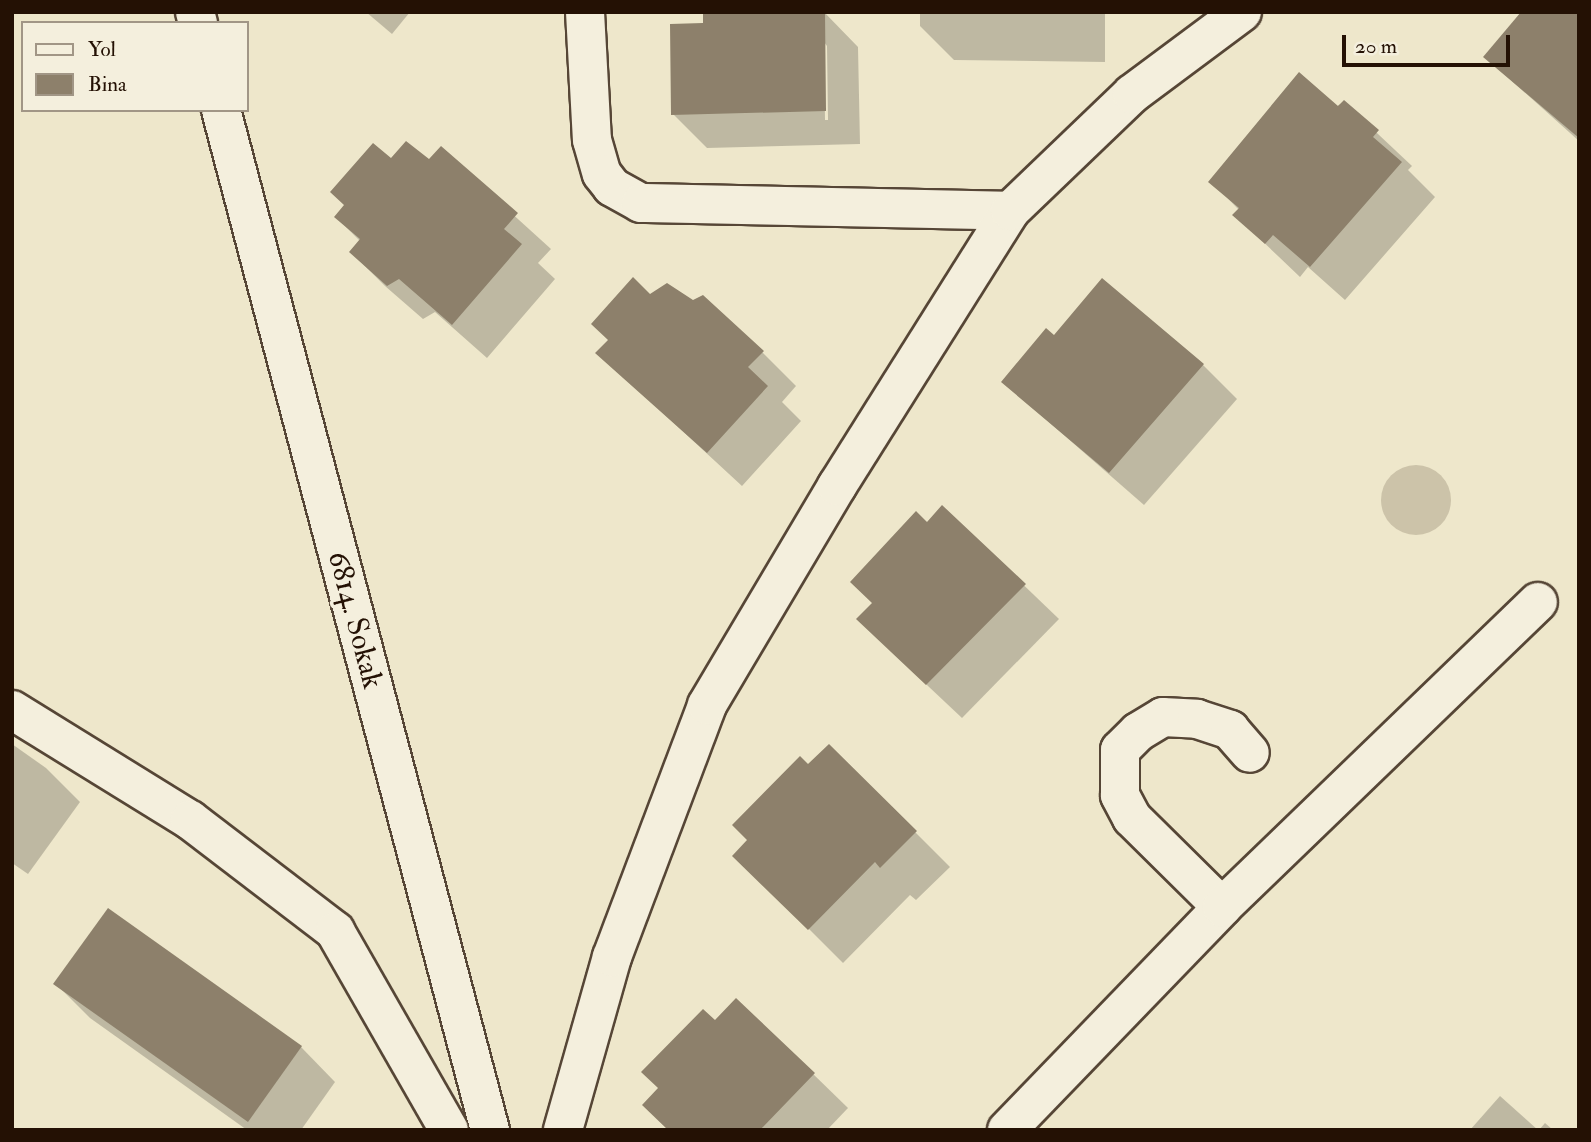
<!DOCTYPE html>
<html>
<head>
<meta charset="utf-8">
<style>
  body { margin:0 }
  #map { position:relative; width:1591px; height:1142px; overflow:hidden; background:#eee7cb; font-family:"IM FELL Double Pica",serif }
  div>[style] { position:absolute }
  .green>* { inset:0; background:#ccc3a9 }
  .round { border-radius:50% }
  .shadow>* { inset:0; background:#0003 }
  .building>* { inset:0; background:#8d806b }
  .roads { filter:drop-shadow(2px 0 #564636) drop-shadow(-2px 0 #564636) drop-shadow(0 2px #564636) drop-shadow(0 -2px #564636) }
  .minor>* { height:38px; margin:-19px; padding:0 19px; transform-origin:19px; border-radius:19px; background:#f4efdd }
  span { translate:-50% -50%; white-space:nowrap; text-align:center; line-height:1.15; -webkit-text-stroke:7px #f4efdd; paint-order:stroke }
  .street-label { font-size:30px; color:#241104 }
  .frame { position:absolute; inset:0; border:14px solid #241104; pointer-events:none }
  .legend { position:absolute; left:21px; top:21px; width:228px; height:91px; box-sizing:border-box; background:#f4efdd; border:2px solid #a19686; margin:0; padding:9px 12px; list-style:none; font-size:21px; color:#241104 }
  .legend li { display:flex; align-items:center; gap:14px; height:35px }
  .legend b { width:35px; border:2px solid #a19686 }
  .scale { position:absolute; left:1342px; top:35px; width:168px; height:32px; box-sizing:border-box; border:4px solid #241104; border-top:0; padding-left:9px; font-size:21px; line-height:24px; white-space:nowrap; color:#241104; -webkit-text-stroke:5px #f4efdd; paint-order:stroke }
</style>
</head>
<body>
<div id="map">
  <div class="green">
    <div class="round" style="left:1381px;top:465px;width:70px;height:70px"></div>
  </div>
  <div class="shadow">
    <div style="clip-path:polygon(366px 12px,410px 12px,392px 34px)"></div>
    <div style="clip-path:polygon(evenodd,824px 12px,858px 47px,860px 144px,707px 148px,673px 114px,705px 24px,824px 12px,824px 42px,827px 46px,828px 120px,825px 120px,824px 42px)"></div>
    <div style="clip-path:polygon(920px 12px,1105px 12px,1105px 62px,954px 60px,920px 26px)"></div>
    <div style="clip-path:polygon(1579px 12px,1579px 141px,1485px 57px)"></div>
    <div style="clip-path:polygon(1344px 102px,1412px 166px,1408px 170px,1435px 197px,1345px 300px,1308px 267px,1300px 277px,1235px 215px,1239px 210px,1211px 181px)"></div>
    <div style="clip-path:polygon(441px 149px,551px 249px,538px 263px,555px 279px,487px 358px,435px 312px,423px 319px,385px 286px,351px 252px,360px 241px,336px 217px,391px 161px,429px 162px)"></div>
    <div style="clip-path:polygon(650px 296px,762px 352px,796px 386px,782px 402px,801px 421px,742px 486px,598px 353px)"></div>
    <div style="clip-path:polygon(1055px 338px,1203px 365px,1237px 399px,1144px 505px,1003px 382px)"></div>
    <div style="clip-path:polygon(943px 508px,1059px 619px,962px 718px,893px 653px,874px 603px)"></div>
    <div style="clip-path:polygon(12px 744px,46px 768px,80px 802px,28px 874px,12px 863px)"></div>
    <div style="clip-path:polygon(829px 746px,950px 867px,916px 900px,910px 895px,843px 963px,735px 855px)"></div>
    <div style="clip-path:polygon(56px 984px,301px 1047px,335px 1082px,301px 1130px,247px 1130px,90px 1018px)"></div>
    <div style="clip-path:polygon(737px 1000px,848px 1108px,827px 1130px,670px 1130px,660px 1088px)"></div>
    <div style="clip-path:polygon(1500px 1096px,1538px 1130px,1470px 1130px)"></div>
    <div style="clip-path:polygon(1545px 1123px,1553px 1130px,1539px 1130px)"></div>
  </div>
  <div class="building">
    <div style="clip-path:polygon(703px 12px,825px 12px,826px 111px,671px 115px,670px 24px,703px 23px)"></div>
    <div style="clip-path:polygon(1521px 12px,1579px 12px,1579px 138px,1483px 57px)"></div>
    <div style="clip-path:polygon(1299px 72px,1338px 106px,1344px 100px,1379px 130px,1373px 137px,1402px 162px,1310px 267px,1273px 235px,1265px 244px,1232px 215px,1239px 208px,1208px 182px)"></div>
    <div style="clip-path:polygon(406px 141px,429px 159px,441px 146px,518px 213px,504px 229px,522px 244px,452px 325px,399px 279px,387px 286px,349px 252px,360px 239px,334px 217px,344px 205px,330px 192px,373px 143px,391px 158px)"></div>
    <div style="clip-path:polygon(633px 277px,650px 294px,667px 283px,693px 300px,703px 295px,764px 351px,748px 367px,768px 386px,707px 453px,595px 353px,608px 340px,591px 324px)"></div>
    <div style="clip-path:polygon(1102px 278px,1204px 364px,1109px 473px,1001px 382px,1046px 328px,1054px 335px)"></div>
    <div style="clip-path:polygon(942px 505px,1026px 584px,926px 685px,856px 619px,872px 603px,850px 582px,916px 511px,927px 522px)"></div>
    <div style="clip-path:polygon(829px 744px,917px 831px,880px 868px,875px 862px,808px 930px,732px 856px,747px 840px,732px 825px,800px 756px,808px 764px)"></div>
    <div style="clip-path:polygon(108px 908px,302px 1046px,248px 1122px,53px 984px)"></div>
    <div style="clip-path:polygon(736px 998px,815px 1073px,760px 1130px,668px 1130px,642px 1105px,658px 1088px,641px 1072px,703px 1009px,715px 1020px)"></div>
  </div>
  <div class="roads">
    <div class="minor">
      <div style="left:195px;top:12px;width:11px;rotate:75deg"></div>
      <div style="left:585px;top:12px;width:128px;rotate:86.9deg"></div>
      <div style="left:592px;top:140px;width:35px;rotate:74deg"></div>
      <div style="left:602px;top:174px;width:16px;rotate:52deg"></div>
      <div style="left:612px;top:187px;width:33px;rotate:29deg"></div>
      <div style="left:641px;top:203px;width:369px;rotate:1.2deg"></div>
      <div style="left:221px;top:110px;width:1055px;rotate:75.23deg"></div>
      <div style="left:12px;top:710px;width:209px;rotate:31.7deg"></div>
      <div style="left:190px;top:820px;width:183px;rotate:37.4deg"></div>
      <div style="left:335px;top:931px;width:229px;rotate:60.2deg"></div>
      <div style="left:1222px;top:907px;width:127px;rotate:-135.3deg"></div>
      <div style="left:1132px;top:818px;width:26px;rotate:-118deg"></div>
      <div style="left:1120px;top:795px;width:45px;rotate:-90deg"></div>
      <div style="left:1120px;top:750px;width:25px;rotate:-45deg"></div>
      <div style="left:1138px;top:732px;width:29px;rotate:-31deg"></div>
      <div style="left:1163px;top:717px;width:34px;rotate:3deg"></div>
      <div style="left:1197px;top:719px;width:35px;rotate:18deg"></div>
      <div style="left:1230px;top:730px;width:30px;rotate:49deg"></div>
      <div style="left:563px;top:1130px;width:180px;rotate:-74.2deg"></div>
      <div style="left:612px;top:957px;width:269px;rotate:-69.3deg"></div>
      <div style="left:707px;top:705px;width:255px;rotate:-59.3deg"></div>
      <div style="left:837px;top:486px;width:325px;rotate:-57.8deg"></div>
      <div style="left:1010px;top:211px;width:169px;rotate:-43.8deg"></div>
      <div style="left:1132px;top:94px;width:137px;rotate:-36.7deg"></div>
      <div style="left:1007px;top:1130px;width:310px;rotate:-46deg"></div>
      <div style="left:1222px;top:907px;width:439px;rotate:-44deg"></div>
    </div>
  </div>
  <div class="street-label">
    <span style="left:355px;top:620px;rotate:75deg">6814. Sokak</span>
  </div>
  <div class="frame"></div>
  <ul class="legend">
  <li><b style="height:9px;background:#f4efdd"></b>Yol</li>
  <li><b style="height:19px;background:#8d806b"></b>Bina</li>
  </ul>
  <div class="scale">20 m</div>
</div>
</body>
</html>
